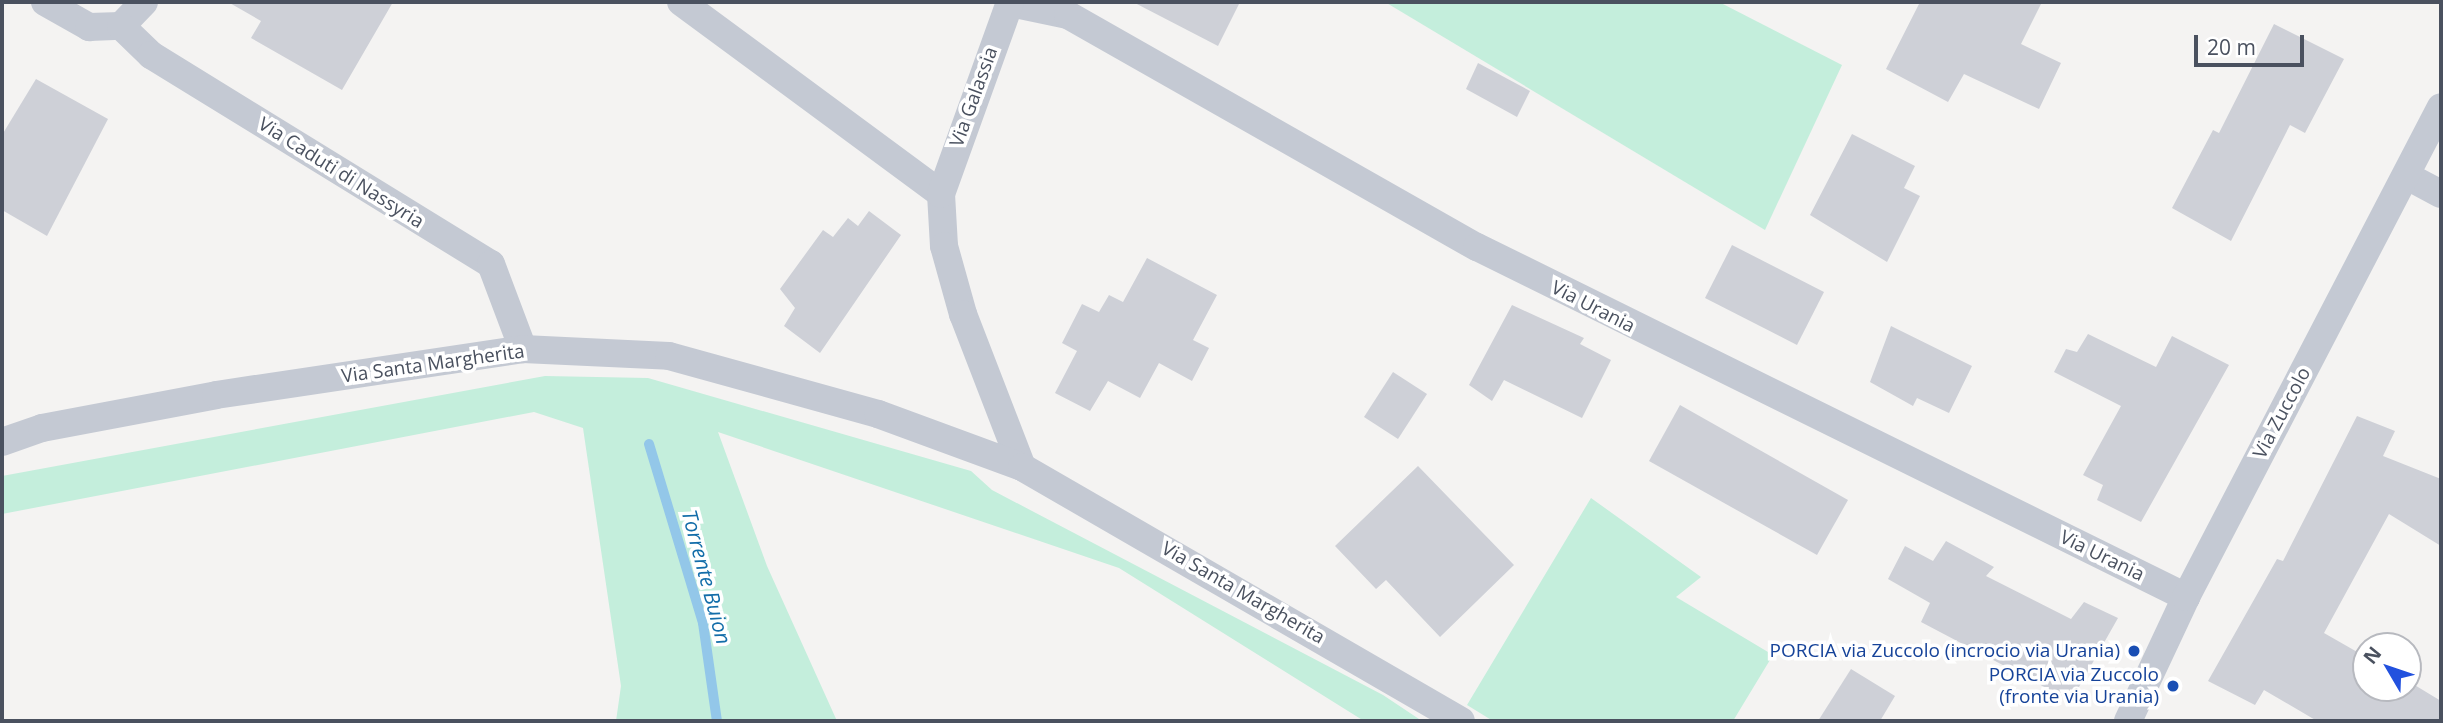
<!DOCTYPE html>
<html>
<head>
<meta charset="utf-8">
<style>
  body { margin:0 }
  #map { position:relative; width:2443px; height:723px; overflow:hidden; background:#f4f3f2; font-family:"Open Sans",sans-serif }
  div>[style] { position:absolute }
  .green>* { inset:0; background:#c4eedc }
  .stream>* { height:10px; margin:-5px; padding:0 5px; transform-origin:5px; border-radius:5px; background:#93c7e9 }
  .building>* { inset:0; background:#ced0d7 }
  .street>* { height:28px; margin:-14px; padding:0 14px; transform-origin:14px; border-radius:14px; background:#c4c9d3 }
  .dots>* { width:19px; height:19px; translate:-50% -50%; box-sizing:border-box; border:4px solid #fff; border-radius:50% }
  span { translate:-50% -50%; white-space:nowrap; text-align:center; line-height:1.15; -webkit-text-stroke:7px #fff; paint-order:stroke }
  .street-label { font-size:19px; color:#4a515f }
  .transit-label { font-size:19px; color:#164399 }
  .right { translate:-100% -50%; text-align:right }
  .water-label { font-size:21px; color:#136da9; font-style:italic }
  .frame { position:absolute; inset:0; border:4px solid #4a515f; pointer-events:none }
  .north { position:absolute; left:2352px; top:632px; width:70px; height:70px; box-sizing:border-box; background:#fff; border:2px solid #b7b9bf; border-radius:50%; rotate:309deg; font-size:19px; font-weight:700; line-height:28px; text-align:center; color:#4a515f }
  .north::after { content:''; display:block; margin:auto; width:24px; height:32px; background:#2251de; clip-path:polygon(50% 0,100% 100%,50% 72%,0 100%) }
  .scale { position:absolute; left:2194px; top:35px; width:110px; height:32px; box-sizing:border-box; border:4px solid #4a515f; border-top:0; padding-left:9px; font-size:21px; line-height:24px; white-space:nowrap; color:#4a515f; -webkit-text-stroke:5px #fff; paint-order:stroke }
</style>
</head>
<body>
<div id="map">
  <div class="green">
    <div style="clip-path:polygon(1385px 2px,1719px 2px,1842px 65px,1765px 230px)"></div>
    <div style="clip-path:polygon(545px 376px,648px 378px,971px 471px,992px 490px,1383px 695px,1422px 721px,1364px 721px,1119px 568px,718px 432px,767px 566px,837px 721px,616px 721px,621px 686px,583px 428px,534px 412px,2px 514px,2px 476px)"></div>
    <div style="clip-path:polygon(1591px 498px,1701px 577px,1676px 597px,1773px 655px,1733px 721px,1493px 721px,1467px 705px)"></div>
  </div>
  <div class="stream">
    <div style="left:649px;top:444px;width:187px;rotate:73.2deg"></div>
    <div style="left:703px;top:623px;width:99px;rotate:81.9deg"></div>
  </div>
  <div class="building">
    <div style="clip-path:polygon(228px 2px,393px 2px,342px 90px,251px 38px,261px 21px)"></div>
    <div style="clip-path:polygon(1133px 2px,1240px 2px,1218px 46px)"></div>
    <div style="clip-path:polygon(1920px 2px,2042px 2px,2021px 44px,2061px 63px,2039px 109px,1964px 74px,1948px 102px,1886px 69px)"></div>
    <div style="clip-path:polygon(2274px 24px,2344px 59px,2305px 133px,2290px 125px,2231px 241px,2172px 208px,2213px 130px,2219px 133px)"></div>
    <div style="clip-path:polygon(1478px 63px,1530px 91px,1517px 117px,1466px 89px)"></div>
    <div style="clip-path:polygon(36px 79px,108px 119px,47px 236px,2px 210px,2px 135px)"></div>
    <div style="clip-path:polygon(1852px 134px,1915px 166px,1904px 188px,1920px 196px,1887px 262px,1810px 215px)"></div>
    <div style="clip-path:polygon(869px 211px,901px 235px,820px 353px,784px 326px,795px 308px,780px 289px,823px 230px,833px 237px,848px 218px,858px 226px)"></div>
    <div style="clip-path:polygon(1732px 245px,1824px 292px,1797px 345px,1705px 298px)"></div>
    <div style="clip-path:polygon(1147px 258px,1217px 295px,1193px 340px,1209px 348px,1192px 381px,1159px 363px,1140px 398px,1108px 381px,1090px 411px,1055px 393px,1077px 351px,1062px 343px,1082px 304px,1099px 312px,1109px 295px,1123px 302px)"></div>
    <div style="clip-path:polygon(1512px 305px,1584px 338px,1580px 344px,1611px 360px,1582px 418px,1504px 380px,1492px 401px,1469px 385px)"></div>
    <div style="clip-path:polygon(1891px 326px,1972px 366px,1949px 413px,1917px 398px,1913px 406px,1870px 382px)"></div>
    <div style="clip-path:polygon(2088px 334px,2156px 367px,2172px 336px,2229px 365px,2141px 522px,2097px 500px,2103px 485px,2083px 475px,2121px 406px,2054px 372px,2066px 349px,2077px 352px)"></div>
    <div style="clip-path:polygon(1393px 372px,1427px 394px,1398px 439px,1364px 417px)"></div>
    <div style="clip-path:polygon(1680px 405px,1848px 500px,1817px 555px,1649px 461px)"></div>
    <div style="clip-path:polygon(2357px 416px,2395px 431px,2383px 456px,2441px 479px,2441px 546px,2389px 514px,2324px 633px,2366px 657px,2366px 688px,2408px 688px,2408px 681px,2441px 701px,2441px 721px,2317px 721px,2264px 690px,2255px 705px,2208px 681px,2277px 559px,2283px 561px)"></div>
    <div style="clip-path:polygon(1418px 466px,1514px 565px,1440px 637px,1386px 580px,1376px 589px,1335px 546px)"></div>
    <div style="clip-path:polygon(1946px 541px,1994px 567px,1986px 576px,2071px 619px,2084px 602px,2118px 618px,2071px 701px,1921px 622px,1930px 603px,1888px 579px,1905px 546px,1933px 561px)"></div>
    <div style="clip-path:polygon(1851px 669px,1895px 696px,1880px 721px,1818px 721px)"></div>
  </div>
  <div class="street">
    <div style="left:45px;top:2px;width:51px;rotate:29.6deg"></div>
    <div style="left:89px;top:27px;width:32px;rotate:-2deg"></div>
    <div style="left:121px;top:26px;width:33px;rotate:-46deg"></div>
    <div style="left:681px;top:2px;width:323px;rotate:36.4deg"></div>
    <div style="left:941px;top:194px;width:52px;rotate:86.7deg"></div>
    <div style="left:944px;top:246px;width:71px;rotate:74.4deg"></div>
    <div style="left:963px;top:314px;width:164px;rotate:68.9deg"></div>
    <div style="left:1010px;top:3px;width:59px;rotate:11.7deg"></div>
    <div style="left:1068px;top:15px;width:470px;rotate:29.6deg"></div>
    <div style="left:1477px;top:247px;width:791px;rotate:26.27deg"></div>
    <div style="left:121px;top:26px;width:42px;rotate:44deg"></div>
    <div style="left:151px;top:55px;width:399px;rotate:31.6deg"></div>
    <div style="left:491px;top:264px;width:91px;rotate:69.4deg"></div>
    <div style="left:2407px;top:176px;width:38px;rotate:28deg"></div>
    <div style="left:941px;top:194px;width:204px;rotate:-70.2deg"></div>
    <div style="left:2px;top:442px;width:42px;rotate:-19.3deg"></div>
    <div style="left:42px;top:428px;width:177px;rotate:-10.7deg"></div>
    <div style="left:216px;top:395px;width:310px;rotate:-8.5deg"></div>
    <div style="left:523px;top:349px;width:146px;rotate:2.7deg"></div>
    <div style="left:669px;top:356px;width:217px;rotate:15.5deg"></div>
    <div style="left:878px;top:414px;width:153px;rotate:20.2deg"></div>
    <div style="left:1022px;top:467px;width:507px;rotate:30.05deg"></div>
    <div style="left:2128px;top:721px;width:137px;rotate:-64.9deg"></div>
    <div style="left:2186px;top:597px;width:552px;rotate:-62.51deg"></div>
  </div>
  <div class="dots">
    <div style="left:2134px;top:651px;background:#1a4fb4"></div>
    <div style="left:2173px;top:686px;background:#1a4fb4"></div>
  </div>
  <div class="street-label">
    <span style="left:974px;top:97px;rotate:-70deg">Via Galassia</span>
    <span style="left:341px;top:173px;rotate:32deg">Via Caduti di Nassyria</span>
    <span style="left:1593px;top:307px;rotate:27deg">Via Urania</span>
    <span style="left:433px;top:364px;rotate:-8deg">Via Santa Margherita</span>
    <span style="left:2282px;top:413px;rotate:-62deg">Via Zuccolo</span>
    <span style="left:2102px;top:556px;rotate:26deg">Via Urania</span>
    <span style="left:1243px;top:593px;rotate:30deg">Via Santa Margherita</span>
  </div>
  <div class="transit-label">
    <span class="right" style="left:2120px;top:651px">PORCIA via Zuccolo (incrocio via Urania)</span>
    <span class="right" style="left:2159px;top:686px">PORCIA via Zuccolo<br>(fronte via Urania)</span>
  </div>
  <div class="water-label">
    <span style="left:707px;top:577px;rotate:75deg">Torrente Buion</span>
  </div>
  <div class="frame"></div>
  <div class="north">N</div>
  <div class="scale">20 m</div>
</div>
</body>
</html>
